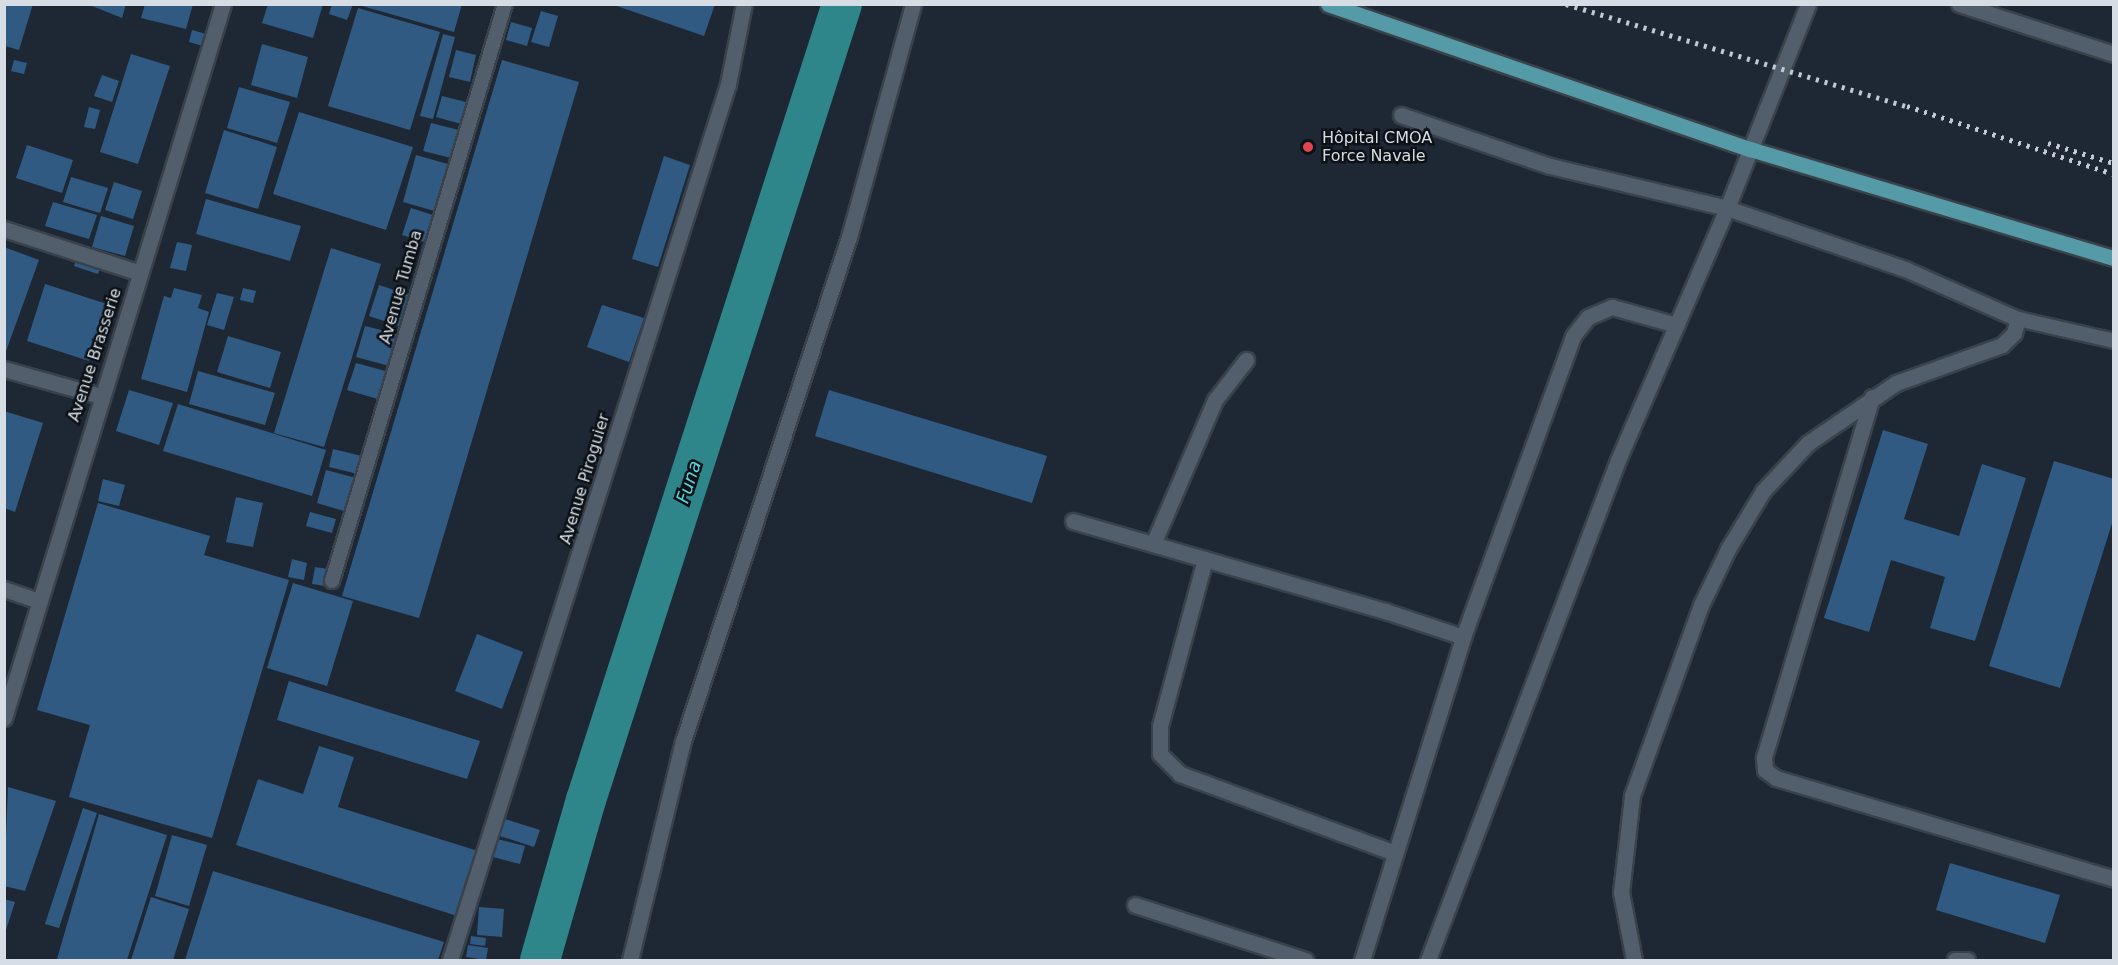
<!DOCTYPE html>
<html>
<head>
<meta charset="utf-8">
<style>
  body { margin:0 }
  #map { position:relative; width:2118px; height:965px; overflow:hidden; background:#1d2834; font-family:"DejaVu Sans",sans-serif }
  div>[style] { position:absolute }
  .river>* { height:40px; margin:-20px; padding:0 20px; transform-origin:20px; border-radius:20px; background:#2f868a }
  .building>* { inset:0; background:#315a82 }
  .roads { filter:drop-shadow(2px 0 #39424b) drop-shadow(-2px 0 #39424b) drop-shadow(0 2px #39424b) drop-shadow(0 -2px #39424b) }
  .service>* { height:14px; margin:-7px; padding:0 7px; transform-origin:7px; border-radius:7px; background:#525e6c }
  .minor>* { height:15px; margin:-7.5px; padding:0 7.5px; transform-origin:7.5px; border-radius:7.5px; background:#525e6c }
  .secondary>* { height:15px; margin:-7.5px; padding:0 7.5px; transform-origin:7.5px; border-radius:7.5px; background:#525e6c }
  .primary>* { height:15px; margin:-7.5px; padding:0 7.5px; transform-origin:7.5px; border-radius:7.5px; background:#549ba7 }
  .rail>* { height:4.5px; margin-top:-2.25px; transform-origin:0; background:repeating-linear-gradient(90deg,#c3cad3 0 3px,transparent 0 9px) }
  .dots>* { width:16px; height:16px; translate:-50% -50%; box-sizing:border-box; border:3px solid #0c1116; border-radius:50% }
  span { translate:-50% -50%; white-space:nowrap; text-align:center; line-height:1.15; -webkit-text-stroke:5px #0c1116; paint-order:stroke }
  .poi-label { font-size:16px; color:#d6dde5 }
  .left { translate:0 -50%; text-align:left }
  .street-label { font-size:16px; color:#d6dde5 }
  .water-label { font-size:18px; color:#58d7de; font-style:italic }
  .frame { position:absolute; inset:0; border:6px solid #d6dde5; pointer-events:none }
</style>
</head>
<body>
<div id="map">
  <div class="river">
    <div style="left:540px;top:960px;width:166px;rotate:-74deg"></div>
    <div style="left:586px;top:800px;width:836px;rotate:-72.17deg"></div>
  </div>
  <div class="building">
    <div style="clip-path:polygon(5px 4px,33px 4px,19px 50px,5px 46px)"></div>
    <div style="clip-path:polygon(87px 4px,126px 4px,122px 18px)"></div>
    <div style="clip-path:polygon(145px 4px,193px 4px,186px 29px,141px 18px)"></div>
    <div style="clip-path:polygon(268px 4px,323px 4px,313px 38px,262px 23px)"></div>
    <div style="clip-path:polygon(332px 4px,353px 4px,347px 20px,329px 14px)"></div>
    <div style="clip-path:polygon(355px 4px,462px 4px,454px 32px)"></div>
    <div style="clip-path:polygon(611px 4px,715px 4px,704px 36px)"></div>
    <div style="clip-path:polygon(358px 8px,440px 32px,410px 130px,328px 106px)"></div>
    <div style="clip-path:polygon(541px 11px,558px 16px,549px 47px,531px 42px)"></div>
    <div style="clip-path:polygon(511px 22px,532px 28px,527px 46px,506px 40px)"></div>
    <div style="clip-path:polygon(192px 30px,206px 34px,203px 46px,189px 42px)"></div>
    <div style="clip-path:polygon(443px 34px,455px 37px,433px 119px,420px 116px)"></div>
    <div style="clip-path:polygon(262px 44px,308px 57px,297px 98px,251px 85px)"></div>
    <div style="clip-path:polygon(456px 50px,476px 55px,470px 82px,449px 77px)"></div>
    <div style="clip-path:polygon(131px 54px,170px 66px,138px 164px,100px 152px)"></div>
    <div style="clip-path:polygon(14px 60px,27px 63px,24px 74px,11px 71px)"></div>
    <div style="clip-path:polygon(502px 60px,579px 82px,419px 618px,342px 596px)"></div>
    <div style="clip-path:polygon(102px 75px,119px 81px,112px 102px,94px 96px)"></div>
    <div style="clip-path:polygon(239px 87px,290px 102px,277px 143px,227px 128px)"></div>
    <div style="clip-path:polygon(442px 96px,470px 103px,465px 125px,436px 117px)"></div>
    <div style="clip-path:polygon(89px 107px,100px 110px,95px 129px,84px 127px)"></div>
    <div style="clip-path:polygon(299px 112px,413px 147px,386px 230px,273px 194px)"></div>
    <div style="clip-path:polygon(431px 123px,459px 130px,451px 158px,423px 151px)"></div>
    <div style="clip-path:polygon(224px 130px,277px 147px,258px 209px,205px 193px)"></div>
    <div style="clip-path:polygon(27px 145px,73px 160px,62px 193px,16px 178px)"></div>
    <div style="clip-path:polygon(416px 155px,451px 165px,438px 212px,403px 202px)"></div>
    <div style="clip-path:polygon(664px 156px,690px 165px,658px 267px,632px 259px)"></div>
    <div style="clip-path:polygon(71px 177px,108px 188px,100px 213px,63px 202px)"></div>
    <div style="clip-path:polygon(114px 182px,142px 191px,133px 219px,105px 210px)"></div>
    <div style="clip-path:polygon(206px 199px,301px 226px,290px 261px,196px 234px)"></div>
    <div style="clip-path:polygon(53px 202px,97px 215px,89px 239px,45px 226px)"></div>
    <div style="clip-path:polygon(411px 208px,436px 216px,428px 243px,402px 235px)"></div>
    <div style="clip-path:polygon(101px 216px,134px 226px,125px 256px,92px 247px)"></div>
    <div style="clip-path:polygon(177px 242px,192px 245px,186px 271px,170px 268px)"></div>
    <div style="clip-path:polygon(4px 247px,39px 260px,5px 354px,4px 353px)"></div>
    <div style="clip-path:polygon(80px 247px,105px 254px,98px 274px,74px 266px)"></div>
    <div style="clip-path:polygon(331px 248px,381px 264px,324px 447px,274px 433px)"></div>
    <div style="clip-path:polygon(45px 284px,107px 304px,89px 361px,27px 341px)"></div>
    <div style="clip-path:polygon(379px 285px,412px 296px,402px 327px,369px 316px)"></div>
    <div style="clip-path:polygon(174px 288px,202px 295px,198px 308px,209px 312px,187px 392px,141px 379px,164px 296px,171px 298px)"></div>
    <div style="clip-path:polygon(243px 288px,256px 291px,253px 303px,240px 300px)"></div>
    <div style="clip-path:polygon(217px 293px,234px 297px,224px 330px,207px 325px)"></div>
    <div style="clip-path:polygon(602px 305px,644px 318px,629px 362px,587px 347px)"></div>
    <div style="clip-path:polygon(365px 326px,401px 335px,393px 367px,356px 357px)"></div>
    <div style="clip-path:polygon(228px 336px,281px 352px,270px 388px,217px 372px)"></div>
    <div style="clip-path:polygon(356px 363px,389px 372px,381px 400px,347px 390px)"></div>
    <div style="clip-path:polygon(198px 371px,275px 393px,265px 425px,189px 404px)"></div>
    <div style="clip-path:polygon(129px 390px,173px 403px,159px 445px,116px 431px)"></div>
    <div style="clip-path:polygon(829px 390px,1047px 456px,1032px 503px,815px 436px)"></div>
    <div style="clip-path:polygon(178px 404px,326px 450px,312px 496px,163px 451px)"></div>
    <div style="clip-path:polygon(4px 411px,43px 423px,15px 512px,4px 508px)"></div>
    <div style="clip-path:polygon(1883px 430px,1928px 444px,1904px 519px,1959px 536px,1982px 464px,2026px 478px,1975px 641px,1930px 628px,1945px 577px,1891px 560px,1869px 632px,1824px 618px)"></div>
    <div style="clip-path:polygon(333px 449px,362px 456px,358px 474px,329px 467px)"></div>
    <div style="clip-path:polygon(2054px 461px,2114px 479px,2114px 517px,2060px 688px,1989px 666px)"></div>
    <div style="clip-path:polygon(326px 470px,356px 478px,347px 512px,317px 503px)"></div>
    <div style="clip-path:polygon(103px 479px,125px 485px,119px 506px,98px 501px)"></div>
    <div style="clip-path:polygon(236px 497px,263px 503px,253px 547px,226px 542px)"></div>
    <div style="clip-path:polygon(98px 503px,210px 536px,204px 555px,289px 580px,212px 838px,69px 797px,90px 725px,37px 710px)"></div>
    <div style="clip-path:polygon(310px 512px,336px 519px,332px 533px,306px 526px)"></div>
    <div style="clip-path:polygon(292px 559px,307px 563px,304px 580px,288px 577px)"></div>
    <div style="clip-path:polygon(315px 567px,328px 569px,325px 586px,312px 584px)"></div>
    <div style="clip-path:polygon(293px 583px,353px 601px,327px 686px,267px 668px)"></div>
    <div style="clip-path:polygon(477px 634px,523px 652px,502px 709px,455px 691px)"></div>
    <div style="clip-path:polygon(289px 681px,480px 741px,467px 779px,277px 720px)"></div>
    <div style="clip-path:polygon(319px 746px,354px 757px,338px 807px,478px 851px,457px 916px,236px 845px,258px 779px,303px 794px)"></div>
    <div style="clip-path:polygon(8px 787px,56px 801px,25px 891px,4px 886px)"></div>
    <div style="clip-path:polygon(83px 808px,97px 813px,59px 928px,45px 924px)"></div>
    <div style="clip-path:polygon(99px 814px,167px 835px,127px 960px,62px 960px,57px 959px)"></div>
    <div style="clip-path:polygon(502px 818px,540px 830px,534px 847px,497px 835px)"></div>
    <div style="clip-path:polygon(172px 835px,207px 845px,189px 906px,155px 896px)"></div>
    <div style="clip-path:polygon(497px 839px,525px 846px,520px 864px,493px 857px)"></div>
    <div style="clip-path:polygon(1950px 863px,2060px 895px,2045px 943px,1936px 910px)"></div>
    <div style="clip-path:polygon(213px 871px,444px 942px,438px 960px,185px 960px)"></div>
    <div style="clip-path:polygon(151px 897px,189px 909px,173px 960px,131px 960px)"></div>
    <div style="clip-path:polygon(4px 899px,15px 902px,5px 933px,4px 933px)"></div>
    <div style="clip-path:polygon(479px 907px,504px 909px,502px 937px,477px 935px)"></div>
    <div style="clip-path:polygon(471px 936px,486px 938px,485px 946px,470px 944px)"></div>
    <div style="clip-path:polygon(468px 945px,488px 948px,486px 960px,466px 957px)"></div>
  </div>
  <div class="roads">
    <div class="service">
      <div style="left:2018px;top:319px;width:98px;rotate:12.9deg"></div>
      <div style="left:332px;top:581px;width:602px;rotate:-73.31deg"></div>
      <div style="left:1955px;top:960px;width:13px"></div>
    </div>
    <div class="minor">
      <div style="left:1401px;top:115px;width:157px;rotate:18.9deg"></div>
      <div style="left:1550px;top:166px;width:182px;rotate:13.3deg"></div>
      <div style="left:1727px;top:208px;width:188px;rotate:18.9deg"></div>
      <div style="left:1905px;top:269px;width:124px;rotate:23.9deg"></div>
      <div style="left:2018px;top:319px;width:15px;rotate:106deg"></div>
      <div style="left:2014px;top:333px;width:17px;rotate:135deg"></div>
      <div style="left:2002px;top:345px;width:113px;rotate:160.3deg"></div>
      <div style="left:1896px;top:383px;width:107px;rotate:145.7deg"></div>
      <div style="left:1808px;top:443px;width:66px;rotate:133.2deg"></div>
      <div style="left:1763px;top:491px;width:68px;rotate:121.1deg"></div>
      <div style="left:1728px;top:549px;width:62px;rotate:115.7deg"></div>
      <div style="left:1701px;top:605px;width:203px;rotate:109.9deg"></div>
      <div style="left:1632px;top:796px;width:97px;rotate:96.5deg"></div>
      <div style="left:1621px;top:892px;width:69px;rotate:79.2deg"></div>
      <div style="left:4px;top:229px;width:143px;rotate:17.9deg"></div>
      <div style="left:4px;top:369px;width:100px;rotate:15.7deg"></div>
      <div style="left:1872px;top:397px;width:377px;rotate:106.7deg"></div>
      <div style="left:1764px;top:758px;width:12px;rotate:85deg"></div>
      <div style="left:1765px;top:770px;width:14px;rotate:36deg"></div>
      <div style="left:1776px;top:778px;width:353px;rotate:16.6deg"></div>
      <div style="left:1073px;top:521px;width:325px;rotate:16.1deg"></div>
      <div style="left:1385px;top:611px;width:82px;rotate:18.4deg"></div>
      <div style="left:1153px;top:544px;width:157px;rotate:-66.7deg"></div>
      <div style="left:1215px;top:400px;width:51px;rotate:-52.2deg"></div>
      <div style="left:1205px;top:559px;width:173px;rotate:105.1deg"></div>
      <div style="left:1160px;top:726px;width:28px;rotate:90deg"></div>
      <div style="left:1160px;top:754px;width:28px;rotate:45deg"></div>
      <div style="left:1180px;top:774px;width:229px;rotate:20.2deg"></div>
      <div style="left:4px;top:589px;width:36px;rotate:19deg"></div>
      <div style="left:4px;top:718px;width:747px;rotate:-72.95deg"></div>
      <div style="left:1135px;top:905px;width:179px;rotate:17.9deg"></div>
      <div style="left:450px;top:960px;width:919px;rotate:-72.39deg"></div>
      <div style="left:728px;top:84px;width:82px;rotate:-78.7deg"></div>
      <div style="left:630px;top:960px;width:225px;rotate:-76.4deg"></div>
      <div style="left:683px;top:741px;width:531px;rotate:-71.77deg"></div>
      <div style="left:849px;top:237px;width:242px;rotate:-74.6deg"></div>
      <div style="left:1362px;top:960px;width:338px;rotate:-72.6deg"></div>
      <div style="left:1463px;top:637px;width:320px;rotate:-69.9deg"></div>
      <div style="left:1573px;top:336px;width:24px;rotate:-52deg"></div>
      <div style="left:1588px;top:317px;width:26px;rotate:-23deg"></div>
      <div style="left:1612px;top:307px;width:67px;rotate:15.5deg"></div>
      <div style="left:1428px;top:960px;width:535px;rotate:-69.19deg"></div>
      <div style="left:1618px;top:460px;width:275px;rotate:-66.6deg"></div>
      <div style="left:1727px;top:208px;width:219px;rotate:-68.3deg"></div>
    </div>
    <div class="secondary">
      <div style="left:1959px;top:4px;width:163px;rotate:17.9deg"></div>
    </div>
    <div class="primary">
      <div style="left:1328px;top:4px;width:446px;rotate:19deg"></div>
      <div style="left:1750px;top:149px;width:380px;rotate:16.7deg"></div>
    </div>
  </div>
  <div class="rail">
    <div style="left:1566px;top:4px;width:356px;rotate:16.7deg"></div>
    <div style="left:1907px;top:106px;width:218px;rotate:18.2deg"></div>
    <div style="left:2048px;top:143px;width:69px;rotate:16.9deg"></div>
  </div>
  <div class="dots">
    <div style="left:1308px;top:147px;background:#e0444e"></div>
  </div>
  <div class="poi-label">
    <span class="left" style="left:1322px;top:147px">Hôpital CMOA<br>Force Navale</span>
  </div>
  <div class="street-label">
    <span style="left:401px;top:287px;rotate:-74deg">Avenue Tumba</span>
    <span style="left:95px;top:355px;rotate:-72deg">Avenue Brasserie</span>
    <span style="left:585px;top:479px;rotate:-73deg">Avenue Piroguier</span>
  </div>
  <div class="water-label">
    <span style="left:689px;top:482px;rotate:-72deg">Funa</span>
  </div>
  <div class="frame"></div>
</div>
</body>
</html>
